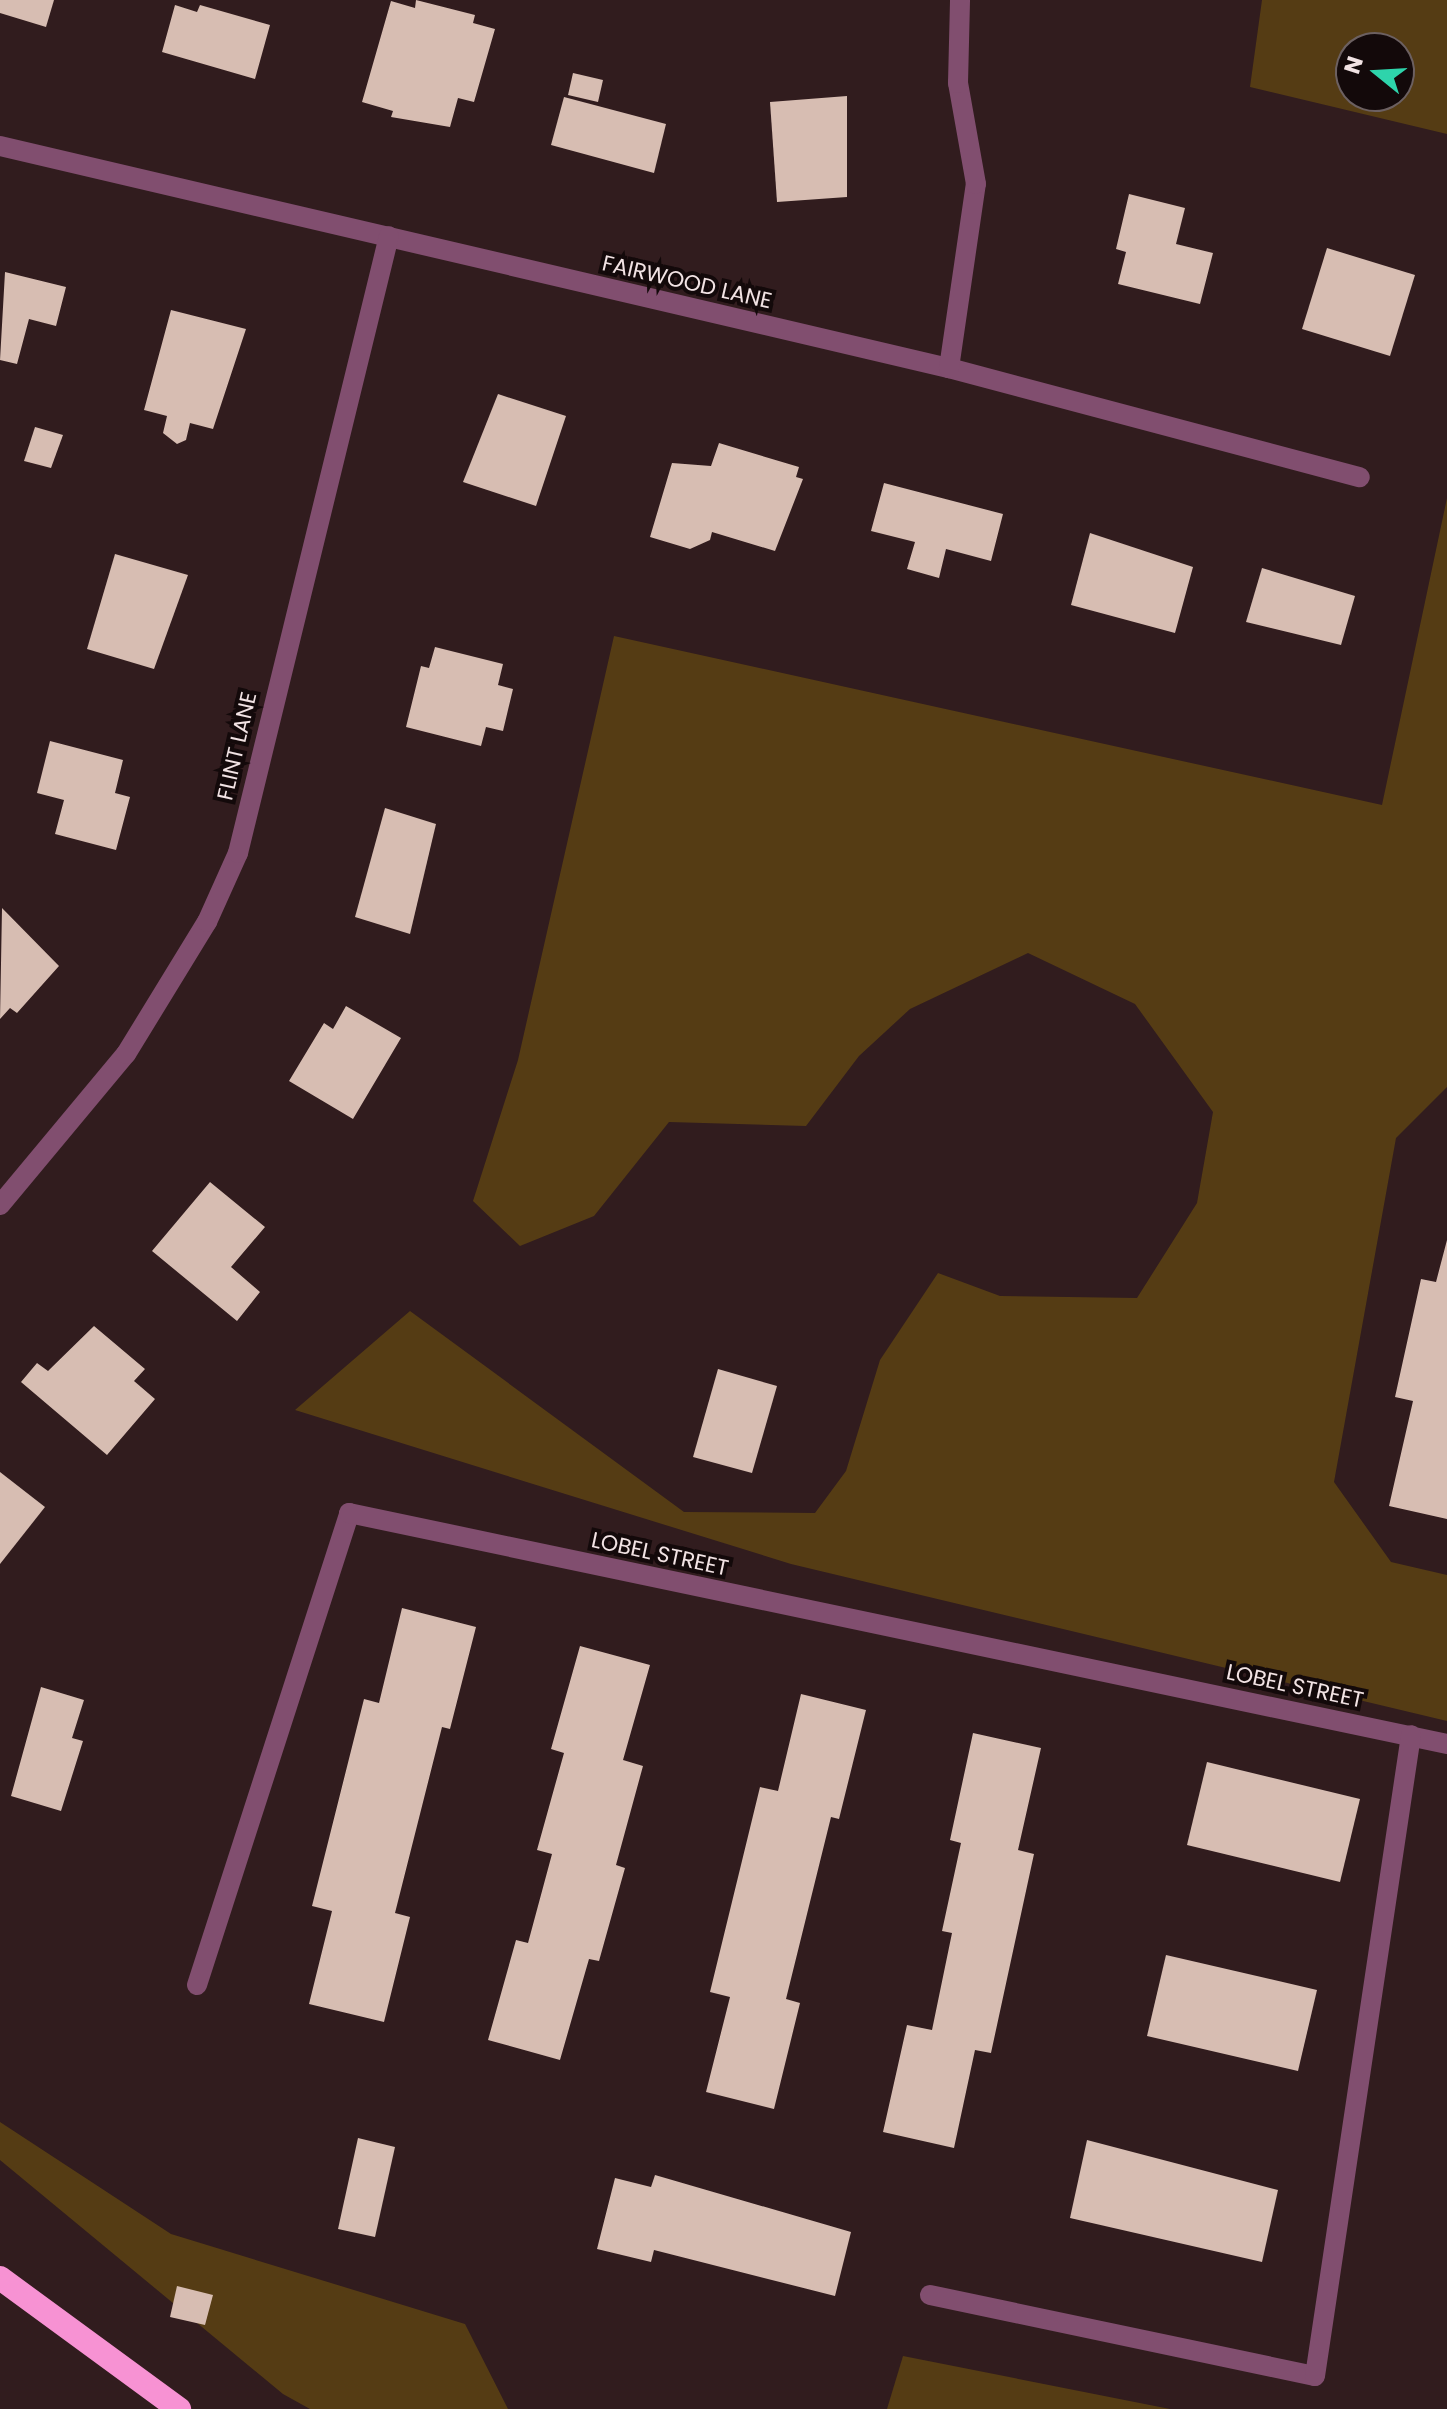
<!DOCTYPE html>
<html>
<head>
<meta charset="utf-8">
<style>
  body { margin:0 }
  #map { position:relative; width:1447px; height:2409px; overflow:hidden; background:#311c1e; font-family:Poppins,sans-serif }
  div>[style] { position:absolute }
  .green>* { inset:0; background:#553c14 }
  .building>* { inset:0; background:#d7bdb2 }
  .street>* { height:20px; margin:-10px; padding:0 10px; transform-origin:10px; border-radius:10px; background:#814e6f }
  .highway>* { height:24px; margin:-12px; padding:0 12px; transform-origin:12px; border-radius:12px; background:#f792d3 }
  span { translate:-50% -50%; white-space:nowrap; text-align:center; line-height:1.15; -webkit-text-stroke:8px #13090a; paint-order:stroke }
  .street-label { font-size:22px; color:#f2e3e4 }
  .north { position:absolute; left:1335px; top:32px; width:80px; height:80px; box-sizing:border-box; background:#13090a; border:2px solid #6c6061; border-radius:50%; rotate:288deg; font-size:22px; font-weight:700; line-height:32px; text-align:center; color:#f2e3e4 }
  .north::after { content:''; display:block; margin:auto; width:28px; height:36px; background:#2ed4ab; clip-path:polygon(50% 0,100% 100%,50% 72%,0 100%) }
</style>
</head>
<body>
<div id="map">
  <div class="green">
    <div style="clip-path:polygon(evenodd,1262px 0,1447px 0,1447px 134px,1250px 87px,1262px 0,1351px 48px,1399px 48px,1399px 96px,1351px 96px,1351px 48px)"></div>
    <div style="clip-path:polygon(1447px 498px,1447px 1087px,1396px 1138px,1334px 1482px,1391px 1562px,1447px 1575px,1447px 1721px,791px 1564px,295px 1410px,410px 1311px,684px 1512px,815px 1513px,846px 1471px,880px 1360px,938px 1273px,1000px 1296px,1137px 1298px,1197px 1203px,1213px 1112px,1135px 1004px,1028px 953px,910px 1009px,859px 1056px,806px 1126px,669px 1122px,594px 1216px,520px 1246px,473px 1201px,518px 1060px,614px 636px,1382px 805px)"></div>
    <div style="clip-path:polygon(0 2122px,171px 2234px,465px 2324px,508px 2409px,310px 2409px,283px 2394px,0 2160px)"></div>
    <div style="clip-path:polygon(903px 2356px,1170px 2409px,887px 2409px)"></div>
  </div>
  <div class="building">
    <div style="clip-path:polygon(0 0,54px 0,46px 27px,0 13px)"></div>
    <div style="clip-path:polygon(416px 0,475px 15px,473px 23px,495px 29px,474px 102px,458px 98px,450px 127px,391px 117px,393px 111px,362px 102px,391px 1px,415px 8px)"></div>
    <div style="clip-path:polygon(175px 5px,197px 12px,200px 5px,270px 25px,255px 79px,162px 52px)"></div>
    <div style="clip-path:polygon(573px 73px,603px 80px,598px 102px,568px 95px)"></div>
    <div style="clip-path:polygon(847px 96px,847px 197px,777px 202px,770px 102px)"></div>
    <div style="clip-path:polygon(564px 97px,666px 124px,654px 173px,551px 145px)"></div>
    <div style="clip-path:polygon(1129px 194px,1185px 208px,1176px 244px,1213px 253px,1200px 304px,1118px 284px,1126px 252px,1116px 249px)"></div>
    <div style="clip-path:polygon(1327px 248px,1415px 275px,1390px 356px,1302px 329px)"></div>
    <div style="clip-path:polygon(5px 272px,66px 287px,56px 326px,29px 319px,17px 364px,0 360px)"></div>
    <div style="clip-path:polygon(171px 310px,246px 329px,213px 429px,190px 423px,186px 440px,177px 444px,163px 433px,167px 416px,144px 410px)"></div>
    <div style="clip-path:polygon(498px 394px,566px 416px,536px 506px,463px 482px)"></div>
    <div style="clip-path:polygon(35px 427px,63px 435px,51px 468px,24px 461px)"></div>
    <div style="clip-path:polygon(719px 443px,799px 467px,796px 477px,803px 479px,775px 551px,712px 532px,710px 540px,690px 549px,650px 537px,672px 463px,711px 466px)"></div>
    <div style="clip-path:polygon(884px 483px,1003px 514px,991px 561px,946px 549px,939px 578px,907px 569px,915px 542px,871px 531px)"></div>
    <div style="clip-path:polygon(1090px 533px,1193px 567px,1175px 633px,1071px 605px)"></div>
    <div style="clip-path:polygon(115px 554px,188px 575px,154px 669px,87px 649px)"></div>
    <div style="clip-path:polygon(1262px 568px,1355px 596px,1341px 645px,1246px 622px)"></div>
    <div style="clip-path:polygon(435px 647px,503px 664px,498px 685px,513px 689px,503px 731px,486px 727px,481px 746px,406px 727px,421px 666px,429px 668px)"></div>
    <div style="clip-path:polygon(50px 741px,123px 760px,115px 793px,130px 797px,116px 850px,55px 834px,64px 800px,37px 793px)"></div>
    <div style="clip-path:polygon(385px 808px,436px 824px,410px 934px,355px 917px)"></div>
    <div style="clip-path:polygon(2px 908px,59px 966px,17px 1013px,10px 1008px,0 1019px)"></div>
    <div style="clip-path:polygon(346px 1006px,401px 1038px,353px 1119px,289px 1081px,324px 1023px,333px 1029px)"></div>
    <div style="clip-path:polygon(210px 1182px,265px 1227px,231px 1267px,260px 1292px,237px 1321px,152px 1251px)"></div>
    <div style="clip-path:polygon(1447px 1240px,1447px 1519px,1389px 1506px,1413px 1401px,1395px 1397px,1421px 1279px,1436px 1282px)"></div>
    <div style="clip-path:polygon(94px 1326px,145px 1369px,134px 1381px,155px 1399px,107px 1455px,21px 1382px,37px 1363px,48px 1371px)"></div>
    <div style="clip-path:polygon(718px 1369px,777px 1386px,752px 1473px,693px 1457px)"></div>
    <div style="clip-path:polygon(0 1472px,45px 1507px,0 1564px)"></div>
    <div style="clip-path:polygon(402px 1608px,476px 1627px,450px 1729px,442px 1727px,395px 1913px,410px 1917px,384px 2022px,309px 2004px,332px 1911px,312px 1906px,364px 1699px,379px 1703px)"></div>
    <div style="clip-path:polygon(580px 1646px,650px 1665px,623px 1760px,643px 1766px,616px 1865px,625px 1868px,599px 1961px,589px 1959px,560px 2060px,488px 2040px,516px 1940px,528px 1943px,552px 1854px,537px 1850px,564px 1753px,551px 1749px)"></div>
    <div style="clip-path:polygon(41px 1687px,84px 1700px,72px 1738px,83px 1741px,61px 1811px,11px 1796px)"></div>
    <div style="clip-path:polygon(801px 1694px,866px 1710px,839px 1819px,831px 1817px,786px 1999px,800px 2003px,774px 2109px,706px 2092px,730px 1997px,710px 1992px,760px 1787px,778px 1791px)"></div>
    <div style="clip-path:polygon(973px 1733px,1041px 1748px,1018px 1850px,1034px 1854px,991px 2053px,975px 2050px,954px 2148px,883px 2132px,907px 2025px,932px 2030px,952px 1933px,942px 1931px,961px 1843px,950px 1840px)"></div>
    <div style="clip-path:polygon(1207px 1762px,1360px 1799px,1340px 1882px,1187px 1845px)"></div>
    <div style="clip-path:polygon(1166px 1955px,1317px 1990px,1298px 2071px,1147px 2036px)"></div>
    <div style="clip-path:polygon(358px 2138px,395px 2147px,375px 2237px,338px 2229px)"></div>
    <div style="clip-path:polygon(1087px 2140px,1278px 2190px,1262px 2262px,1070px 2218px)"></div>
    <div style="clip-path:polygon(655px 2175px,851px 2232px,835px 2296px,654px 2250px,651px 2262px,597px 2249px,615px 2178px,651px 2187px)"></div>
    <div style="clip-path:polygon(177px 2286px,213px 2295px,205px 2325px,170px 2317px)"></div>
  </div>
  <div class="street">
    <div style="left:0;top:146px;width:975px;rotate:13.17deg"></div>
    <div style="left:949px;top:368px;width:425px;rotate:14.9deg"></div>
    <div style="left:949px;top:368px;width:186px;rotate:-81.7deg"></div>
    <div style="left:976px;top:184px;width:103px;rotate:-100.1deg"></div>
    <div style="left:958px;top:83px;width:83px;rotate:-88.6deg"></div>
    <div style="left:0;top:1205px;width:197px;rotate:-50.2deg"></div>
    <div style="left:126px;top:1054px;width:155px;rotate:-58.5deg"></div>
    <div style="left:207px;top:922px;width:76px;rotate:-65.8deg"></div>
    <div style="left:238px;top:853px;width:635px;rotate:-76.25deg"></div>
    <div style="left:197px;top:1985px;width:496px;rotate:-72.1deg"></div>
    <div style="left:349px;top:1513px;width:1122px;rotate:11.88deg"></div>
    <div style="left:930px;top:2295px;width:393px;rotate:11.9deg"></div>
    <div style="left:1315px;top:2376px;width:648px;rotate:-81.48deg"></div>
  </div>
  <div class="highway">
    <div style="left:0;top:2278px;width:222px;rotate:36.2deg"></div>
  </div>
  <div class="street-label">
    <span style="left:687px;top:282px;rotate:13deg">FAIRWOOD LANE</span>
    <span style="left:237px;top:746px;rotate:-77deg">FLINT LANE</span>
    <span style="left:660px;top:1554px;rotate:12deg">LOBEL STREET</span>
    <span style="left:1295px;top:1686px;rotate:12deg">LOBEL STREET</span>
  </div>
  <div class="north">N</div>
</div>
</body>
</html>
